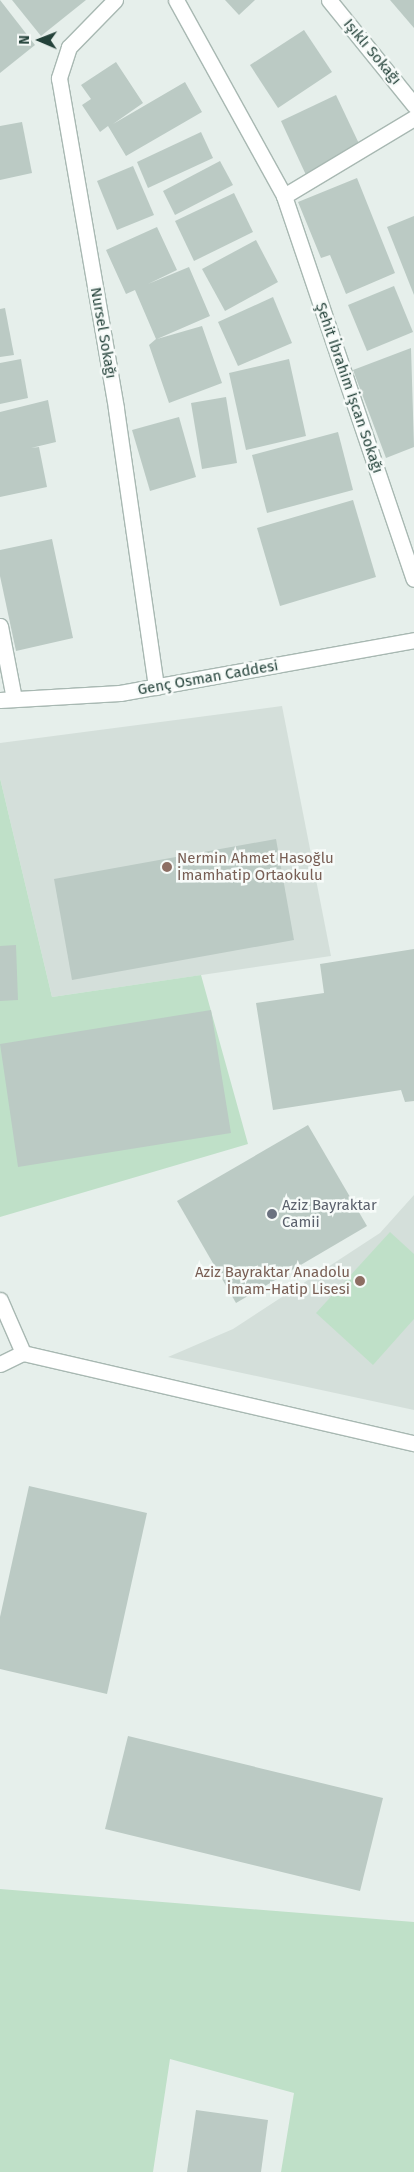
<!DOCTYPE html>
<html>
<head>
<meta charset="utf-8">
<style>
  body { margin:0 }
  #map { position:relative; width:414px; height:2172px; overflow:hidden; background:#e6efeb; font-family:"Fira Sans",sans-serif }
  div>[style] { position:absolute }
  .built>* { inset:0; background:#d4dfda }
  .green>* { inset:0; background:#bfe0c8 }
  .building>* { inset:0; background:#bbcac4 }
  .roads { filter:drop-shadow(1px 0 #a8b8b2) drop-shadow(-1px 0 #a8b8b2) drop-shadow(0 1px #a8b8b2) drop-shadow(0 -1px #a8b8b2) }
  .street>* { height:15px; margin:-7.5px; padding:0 7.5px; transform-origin:7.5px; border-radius:7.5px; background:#fff }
  .secondary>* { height:15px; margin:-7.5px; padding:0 7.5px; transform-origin:7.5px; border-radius:7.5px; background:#fff }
  .dots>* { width:14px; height:14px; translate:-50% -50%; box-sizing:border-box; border:2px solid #f7fbf9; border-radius:50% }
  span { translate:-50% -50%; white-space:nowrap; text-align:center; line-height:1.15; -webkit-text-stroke:5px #f7fbf9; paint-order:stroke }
  .street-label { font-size:15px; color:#24423a }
  .education-label { font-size:15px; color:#785e54 }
  .left { translate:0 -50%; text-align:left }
  .right { translate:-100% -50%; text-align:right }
  .worship-label { font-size:15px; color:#5b616d }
  .north { position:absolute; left:15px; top:15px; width:50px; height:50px; -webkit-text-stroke:4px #f7fbf9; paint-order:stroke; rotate:271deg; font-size:14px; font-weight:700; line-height:20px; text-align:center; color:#24423a }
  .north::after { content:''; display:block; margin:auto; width:18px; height:22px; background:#24423a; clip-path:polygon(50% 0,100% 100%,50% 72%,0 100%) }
</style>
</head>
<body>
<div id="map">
  <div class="built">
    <div style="clip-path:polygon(282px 706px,331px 956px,52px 997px,0 778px,0 743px)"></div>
    <div style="clip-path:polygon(414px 1195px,414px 1410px,168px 1357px,233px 1329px,380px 1233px)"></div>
  </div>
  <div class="green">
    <div style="clip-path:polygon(0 778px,52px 997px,201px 975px,248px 1144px,0 1217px)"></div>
    <div style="clip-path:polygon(390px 1232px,414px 1254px,414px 1319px,373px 1365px,316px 1313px)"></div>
    <div style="clip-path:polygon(0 1889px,414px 1922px,414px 2172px,281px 2172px,294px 2093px,170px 2059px,153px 2172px,0 2172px)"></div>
  </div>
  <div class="building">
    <div style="clip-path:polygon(0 0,35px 45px,0 73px)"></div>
    <div style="clip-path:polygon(12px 0,86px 0,41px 36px)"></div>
    <div style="clip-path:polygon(225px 0,255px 0,239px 15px)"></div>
    <div style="clip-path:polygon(390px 0,414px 0,414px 28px)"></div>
    <div style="clip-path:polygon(304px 30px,332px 72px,278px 108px,250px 65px)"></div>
    <div style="clip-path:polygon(116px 62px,143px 103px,113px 124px,185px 82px,202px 112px,126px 156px,108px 126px,100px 132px,82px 105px,91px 99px,81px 85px)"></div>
    <div style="clip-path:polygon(336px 95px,362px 150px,306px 175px,281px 121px)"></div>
    <div style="clip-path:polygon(22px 122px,32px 173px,0 180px,0 126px)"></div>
    <div style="clip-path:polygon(201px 132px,213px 158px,148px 188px,137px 162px)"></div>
    <div style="clip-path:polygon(220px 161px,233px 185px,175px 215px,163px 191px)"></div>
    <div style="clip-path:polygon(133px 166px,154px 215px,117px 230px,97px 181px)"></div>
    <div style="clip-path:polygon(357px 178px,395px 273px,346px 294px,330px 255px,321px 258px,298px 202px)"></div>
    <div style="clip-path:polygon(234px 193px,253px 232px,194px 261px,175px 221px)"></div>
    <div style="clip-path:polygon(414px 216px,414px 295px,387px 227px)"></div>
    <div style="clip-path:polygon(157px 227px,177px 270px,148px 284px,189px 267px,210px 316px,157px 339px,202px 326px,222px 383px,169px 403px,149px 345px,156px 339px,135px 290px,126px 294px,106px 250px)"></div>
    <div style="clip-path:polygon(256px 240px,278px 282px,225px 311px,202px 269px)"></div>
    <div style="clip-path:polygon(394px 286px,413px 332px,367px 351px,348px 305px)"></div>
    <div style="clip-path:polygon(273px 297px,292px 343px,238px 366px,218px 322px)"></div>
    <div style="clip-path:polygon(5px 308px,14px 355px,0 357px,0 309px)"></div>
    <div style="clip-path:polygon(411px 348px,414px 447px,386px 458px,353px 370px)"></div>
    <div style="clip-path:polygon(21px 359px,28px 398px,0 404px,0 363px)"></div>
    <div style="clip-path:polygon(289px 359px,306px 436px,246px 450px,229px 373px)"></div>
    <div style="clip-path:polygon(226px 397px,237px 463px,202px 469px,191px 403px)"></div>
    <div style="clip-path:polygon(48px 400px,56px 442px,31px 448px,39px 447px,47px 487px,0 497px,0 412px)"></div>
    <div style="clip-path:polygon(179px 417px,196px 477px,150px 491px,132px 430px)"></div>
    <div style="clip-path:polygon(338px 432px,353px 490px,267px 513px,252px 455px)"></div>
    <div style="clip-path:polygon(353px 500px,376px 577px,280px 606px,257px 528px)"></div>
    <div style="clip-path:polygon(52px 539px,73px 638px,16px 651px,0 576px,0 550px)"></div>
    <div style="clip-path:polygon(276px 839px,294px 940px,72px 980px,54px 879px)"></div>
    <div style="clip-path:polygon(16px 945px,18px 1000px,0 1001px,0 946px)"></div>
    <div style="clip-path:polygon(414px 949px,414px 1101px,405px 1102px,401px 1090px,273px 1110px,256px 1003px,324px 993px,320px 964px)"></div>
    <div style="clip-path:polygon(211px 1010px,231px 1133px,18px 1167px,0 1044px)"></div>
    <div style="clip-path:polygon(308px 1125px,367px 1226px,236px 1303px,177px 1201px)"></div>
    <div style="clip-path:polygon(29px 1486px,147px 1513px,107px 1694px,0 1669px,0 1617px)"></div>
    <div style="clip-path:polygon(128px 1736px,383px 1798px,360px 1891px,105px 1829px)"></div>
    <div style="clip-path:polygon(196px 2110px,268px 2120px,261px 2172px,187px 2172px)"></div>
  </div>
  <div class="roads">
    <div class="street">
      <div style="left:115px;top:0;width:66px;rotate:134.4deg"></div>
      <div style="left:69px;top:47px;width:33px;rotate:108deg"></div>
      <div style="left:59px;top:78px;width:336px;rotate:80.2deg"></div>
      <div style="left:116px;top:409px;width:281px;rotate:81.8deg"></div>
      <div style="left:176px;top:0;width:224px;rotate:61.1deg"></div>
      <div style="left:284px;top:196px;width:152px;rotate:-31deg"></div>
      <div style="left:329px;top:0;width:135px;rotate:51deg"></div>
      <div style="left:284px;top:196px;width:404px;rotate:71.3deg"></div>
      <div style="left:0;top:626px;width:74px;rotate:79.1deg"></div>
      <div style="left:0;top:1300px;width:58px;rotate:66.5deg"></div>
      <div style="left:23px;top:1353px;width:401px;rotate:13deg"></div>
      <div style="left:0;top:1364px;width:25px;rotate:-26deg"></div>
    </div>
    <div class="secondary">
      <div style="left:0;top:700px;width:120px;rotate:-3.3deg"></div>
      <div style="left:120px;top:693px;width:299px;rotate:-10.2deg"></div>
    </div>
  </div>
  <div class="dots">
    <div style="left:167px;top:867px;background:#8d6e63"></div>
    <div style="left:272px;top:1214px;background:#6b7280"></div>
    <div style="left:360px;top:1281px;background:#8d6e63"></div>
  </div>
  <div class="street-label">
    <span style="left:372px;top:52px;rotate:50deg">Işıklı Sokağı</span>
    <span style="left:103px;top:333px;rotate:80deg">Nursel Sokağı</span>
    <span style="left:349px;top:388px;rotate:71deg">Şehit İbrahim İşcan Sokağı</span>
    <span style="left:208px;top:678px;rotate:-10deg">Genç Osman Caddesi</span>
  </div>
  <div class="education-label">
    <span class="left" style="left:177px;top:867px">Nermin Ahmet Hasoğlu<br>İmamhatip Ortaokulu</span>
    <span class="right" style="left:350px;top:1281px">Aziz Bayraktar Anadolu<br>İmam-Hatip Lisesi</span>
  </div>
  <div class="worship-label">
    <span class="left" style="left:282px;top:1214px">Aziz Bayraktar<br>Camii</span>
  </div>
  <div class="north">N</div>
</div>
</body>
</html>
